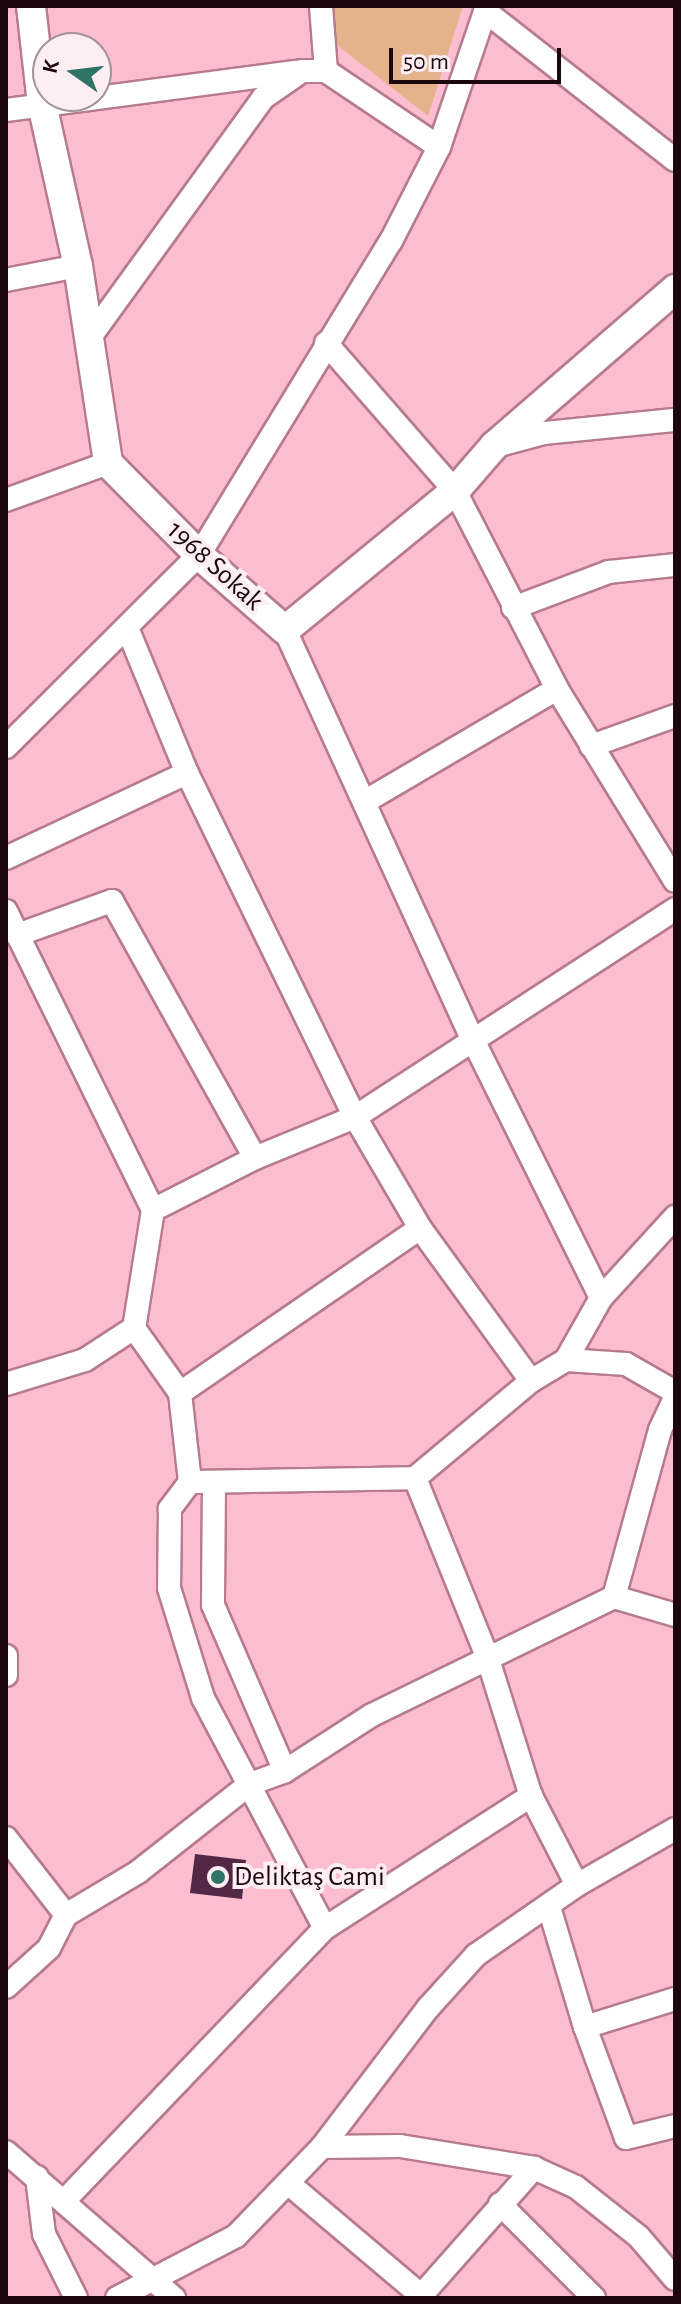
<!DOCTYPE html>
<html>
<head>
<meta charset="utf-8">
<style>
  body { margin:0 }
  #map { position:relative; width:681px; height:2304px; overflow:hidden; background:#fdbdd0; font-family:"Alegreya Sans",sans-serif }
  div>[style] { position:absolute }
  .green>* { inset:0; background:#e4b38c }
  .building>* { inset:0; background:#532846 }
  .roads { filter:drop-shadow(2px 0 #b67b8d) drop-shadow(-2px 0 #b67b8d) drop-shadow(0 2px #b67b8d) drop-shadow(0 -2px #b67b8d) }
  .minor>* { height:22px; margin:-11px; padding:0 11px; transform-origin:11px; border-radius:11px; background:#fff }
  .tertiary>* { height:28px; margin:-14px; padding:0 14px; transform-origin:14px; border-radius:14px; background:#fff }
  .dots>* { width:22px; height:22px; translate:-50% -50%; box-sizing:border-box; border:4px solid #fceef2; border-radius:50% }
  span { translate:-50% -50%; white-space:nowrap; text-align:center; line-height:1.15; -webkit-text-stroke:8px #fceef2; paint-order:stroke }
  .street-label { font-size:28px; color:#1c070e }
  .poi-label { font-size:28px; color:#1c070e }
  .left { translate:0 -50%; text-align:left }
  .frame { position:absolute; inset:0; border:8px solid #1c070e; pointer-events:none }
  .north { position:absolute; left:32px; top:32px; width:80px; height:80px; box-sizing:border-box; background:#fceef2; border:2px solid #a29297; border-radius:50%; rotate:284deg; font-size:22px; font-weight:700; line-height:32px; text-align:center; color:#1c070e }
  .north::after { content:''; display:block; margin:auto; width:28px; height:36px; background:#307468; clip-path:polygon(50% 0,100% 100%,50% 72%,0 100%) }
  .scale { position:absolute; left:389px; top:48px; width:172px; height:36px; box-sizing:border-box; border:4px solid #1c070e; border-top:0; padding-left:10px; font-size:24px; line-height:28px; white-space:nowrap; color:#1c070e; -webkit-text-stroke:6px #fceef2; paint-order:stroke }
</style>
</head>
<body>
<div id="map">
  <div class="green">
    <div style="clip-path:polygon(333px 6px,463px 6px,428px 116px,337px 45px)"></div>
  </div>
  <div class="building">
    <div style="clip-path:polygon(195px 1854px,246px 1860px,242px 1899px,190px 1893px)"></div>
  </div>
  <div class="roads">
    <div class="minor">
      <div style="left:321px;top:6px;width:65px;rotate:85.6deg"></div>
      <div style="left:485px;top:11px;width:241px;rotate:38.1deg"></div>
      <div style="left:6px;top:110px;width:292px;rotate:-7.5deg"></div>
      <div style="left:6px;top:280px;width:73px;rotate:-11deg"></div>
      <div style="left:88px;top:340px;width:299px;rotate:-54.1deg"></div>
      <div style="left:263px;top:98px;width:47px;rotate:-34.7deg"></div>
      <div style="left:302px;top:71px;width:24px"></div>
      <div style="left:326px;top:71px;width:136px;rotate:33.9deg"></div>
      <div style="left:326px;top:343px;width:196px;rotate:48.9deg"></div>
      <div style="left:455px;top:491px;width:223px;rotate:62.7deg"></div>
      <div style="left:557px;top:689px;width:225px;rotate:58.4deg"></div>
      <div style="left:495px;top:446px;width:51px;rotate:-14.9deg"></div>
      <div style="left:544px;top:433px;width:132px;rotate:-5.7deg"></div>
      <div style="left:6px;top:500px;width:109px;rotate:-19.9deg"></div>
      <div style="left:513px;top:608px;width:103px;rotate:-20.6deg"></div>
      <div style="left:609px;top:572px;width:66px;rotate:-6.1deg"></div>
      <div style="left:128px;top:630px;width:155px;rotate:67.6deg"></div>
      <div style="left:187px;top:773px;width:383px;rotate:64deg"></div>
      <div style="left:355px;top:1117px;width:129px;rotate:59.6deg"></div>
      <div style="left:420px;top:1228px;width:189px;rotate:54deg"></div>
      <div style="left:285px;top:630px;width:451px;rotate:65.4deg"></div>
      <div style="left:473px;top:1040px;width:288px;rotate:63.6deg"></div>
      <div style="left:591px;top:746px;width:89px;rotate:-19.7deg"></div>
      <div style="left:6px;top:747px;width:272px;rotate:-44.9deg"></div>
      <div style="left:199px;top:555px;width:368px;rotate:-58.6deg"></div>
      <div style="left:391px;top:241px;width:106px;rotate:-62.9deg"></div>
      <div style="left:439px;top:147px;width:149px;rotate:-71.2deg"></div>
      <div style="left:366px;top:801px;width:221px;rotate:-30.4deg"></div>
      <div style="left:6px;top:858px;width:200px;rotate:-25.2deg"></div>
      <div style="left:6px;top:911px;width:333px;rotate:63.8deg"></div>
      <div style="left:153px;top:1210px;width:120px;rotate:99.1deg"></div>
      <div style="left:134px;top:1328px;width:59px;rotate:146.9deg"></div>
      <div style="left:85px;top:1360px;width:83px;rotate:163.1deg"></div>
      <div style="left:17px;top:935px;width:101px;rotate:-19.7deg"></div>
      <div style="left:112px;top:901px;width:294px;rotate:60.9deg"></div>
      <div style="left:153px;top:1210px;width:114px;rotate:-27deg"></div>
      <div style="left:255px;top:1158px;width:108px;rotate:-22.3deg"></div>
      <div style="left:355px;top:1117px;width:382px;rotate:-33deg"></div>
      <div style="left:134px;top:1328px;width:80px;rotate:54.7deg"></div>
      <div style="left:180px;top:1393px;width:90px;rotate:83.6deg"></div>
      <div style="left:190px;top:1482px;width:34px;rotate:127deg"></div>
      <div style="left:170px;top:1509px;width:79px;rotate:90.7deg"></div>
      <div style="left:169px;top:1588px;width:115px;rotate:72.8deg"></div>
      <div style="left:203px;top:1698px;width:260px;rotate:62.1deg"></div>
      <div style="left:566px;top:1360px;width:71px;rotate:-60.6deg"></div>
      <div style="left:601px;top:1298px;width:110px;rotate:-47.6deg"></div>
      <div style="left:180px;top:1393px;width:291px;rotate:-34.5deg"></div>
      <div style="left:415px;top:1478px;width:192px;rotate:68deg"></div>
      <div style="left:487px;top:1656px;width:147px;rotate:72.6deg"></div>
      <div style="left:531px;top:1796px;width:100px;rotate:62.7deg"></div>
      <div style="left:190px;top:1482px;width:225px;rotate:-1deg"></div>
      <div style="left:415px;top:1478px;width:151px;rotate:-39.9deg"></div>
      <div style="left:531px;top:1381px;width:41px;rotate:-31deg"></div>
      <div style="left:566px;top:1360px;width:60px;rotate:3.8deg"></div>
      <div style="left:626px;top:1364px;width:56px;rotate:29.7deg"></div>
      <div style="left:214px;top:1484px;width:121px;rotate:90.5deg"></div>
      <div style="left:213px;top:1605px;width:181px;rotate:66.6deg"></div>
      <div style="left:614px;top:1597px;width:64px;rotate:16.4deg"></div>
      <div style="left:6px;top:1656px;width:19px;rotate:90deg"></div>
      <div style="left:6px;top:1838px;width:98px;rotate:52.1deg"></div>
      <div style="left:549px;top:1907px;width:125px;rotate:73.3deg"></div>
      <div style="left:585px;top:2027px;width:118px;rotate:69.7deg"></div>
      <div style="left:626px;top:2138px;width:50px;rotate:-13.8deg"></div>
      <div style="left:6px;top:1987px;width:58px;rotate:-42.2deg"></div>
      <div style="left:49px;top:1948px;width:37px;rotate:-63deg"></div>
      <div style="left:66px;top:1915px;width:84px;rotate:-30.8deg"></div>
      <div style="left:138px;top:1872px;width:142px;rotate:-38.2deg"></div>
      <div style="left:250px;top:1784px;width:37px;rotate:-20deg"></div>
      <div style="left:285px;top:1771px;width:103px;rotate:-32.8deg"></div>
      <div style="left:372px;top:1715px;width:269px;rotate:-26deg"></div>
      <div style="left:614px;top:1597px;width:173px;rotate:-74.6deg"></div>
      <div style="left:660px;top:1430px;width:35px;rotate:-65deg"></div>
      <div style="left:585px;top:2027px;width:94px;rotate:-17.3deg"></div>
      <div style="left:322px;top:2147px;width:78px;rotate:-0.7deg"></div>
      <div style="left:400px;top:2146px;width:136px;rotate:9.3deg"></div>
      <div style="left:534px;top:2168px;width:46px;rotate:24.3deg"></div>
      <div style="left:576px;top:2187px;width:80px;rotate:38.4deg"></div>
      <div style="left:639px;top:2237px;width:55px;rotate:49.4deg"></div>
      <div style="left:6px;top:2152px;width:223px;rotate:41deg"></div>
      <div style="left:37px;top:2177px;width:57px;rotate:83deg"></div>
      <div style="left:44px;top:2234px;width:72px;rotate:63.4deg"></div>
      <div style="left:288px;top:2183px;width:178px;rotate:40.2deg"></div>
      <div style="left:65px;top:2200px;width:376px;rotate:-46.3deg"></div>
      <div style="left:325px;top:1928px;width:245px;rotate:-32.7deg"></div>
      <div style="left:500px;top:2204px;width:133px;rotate:45deg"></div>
      <div style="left:117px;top:2298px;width:134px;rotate:-27.5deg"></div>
      <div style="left:236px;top:2236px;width:124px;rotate:-46deg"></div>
      <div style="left:322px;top:2147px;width:175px;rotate:-52.7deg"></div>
      <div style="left:428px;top:2008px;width:72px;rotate:-47.8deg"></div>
      <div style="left:476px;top:1955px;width:123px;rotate:-34.7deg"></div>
      <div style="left:577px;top:1885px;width:113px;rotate:-29.7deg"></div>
      <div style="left:419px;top:2298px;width:174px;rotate:-48.5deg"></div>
    </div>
    <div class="tertiary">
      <div style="left:31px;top:6px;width:99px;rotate:83.6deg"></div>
      <div style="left:42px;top:104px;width:166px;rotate:77.5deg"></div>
      <div style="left:78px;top:266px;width:199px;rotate:81.3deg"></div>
      <div style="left:108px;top:463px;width:129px;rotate:45.3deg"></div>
      <div style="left:199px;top:555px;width:114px;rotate:41.1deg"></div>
      <div style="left:285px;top:630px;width:220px;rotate:-39.3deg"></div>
      <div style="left:455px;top:491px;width:60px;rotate:-49.1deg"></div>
      <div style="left:494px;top:446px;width:240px;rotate:-40.9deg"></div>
    </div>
  </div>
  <div class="dots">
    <div style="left:218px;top:1877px;background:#307468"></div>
  </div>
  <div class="street-label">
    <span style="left:215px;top:566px;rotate:42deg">1968 Sokak</span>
  </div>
  <div class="poi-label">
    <span class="left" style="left:234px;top:1877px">Deliktaş Cami</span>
  </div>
  <div class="frame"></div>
  <div class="north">K</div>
  <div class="scale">50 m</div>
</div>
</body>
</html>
